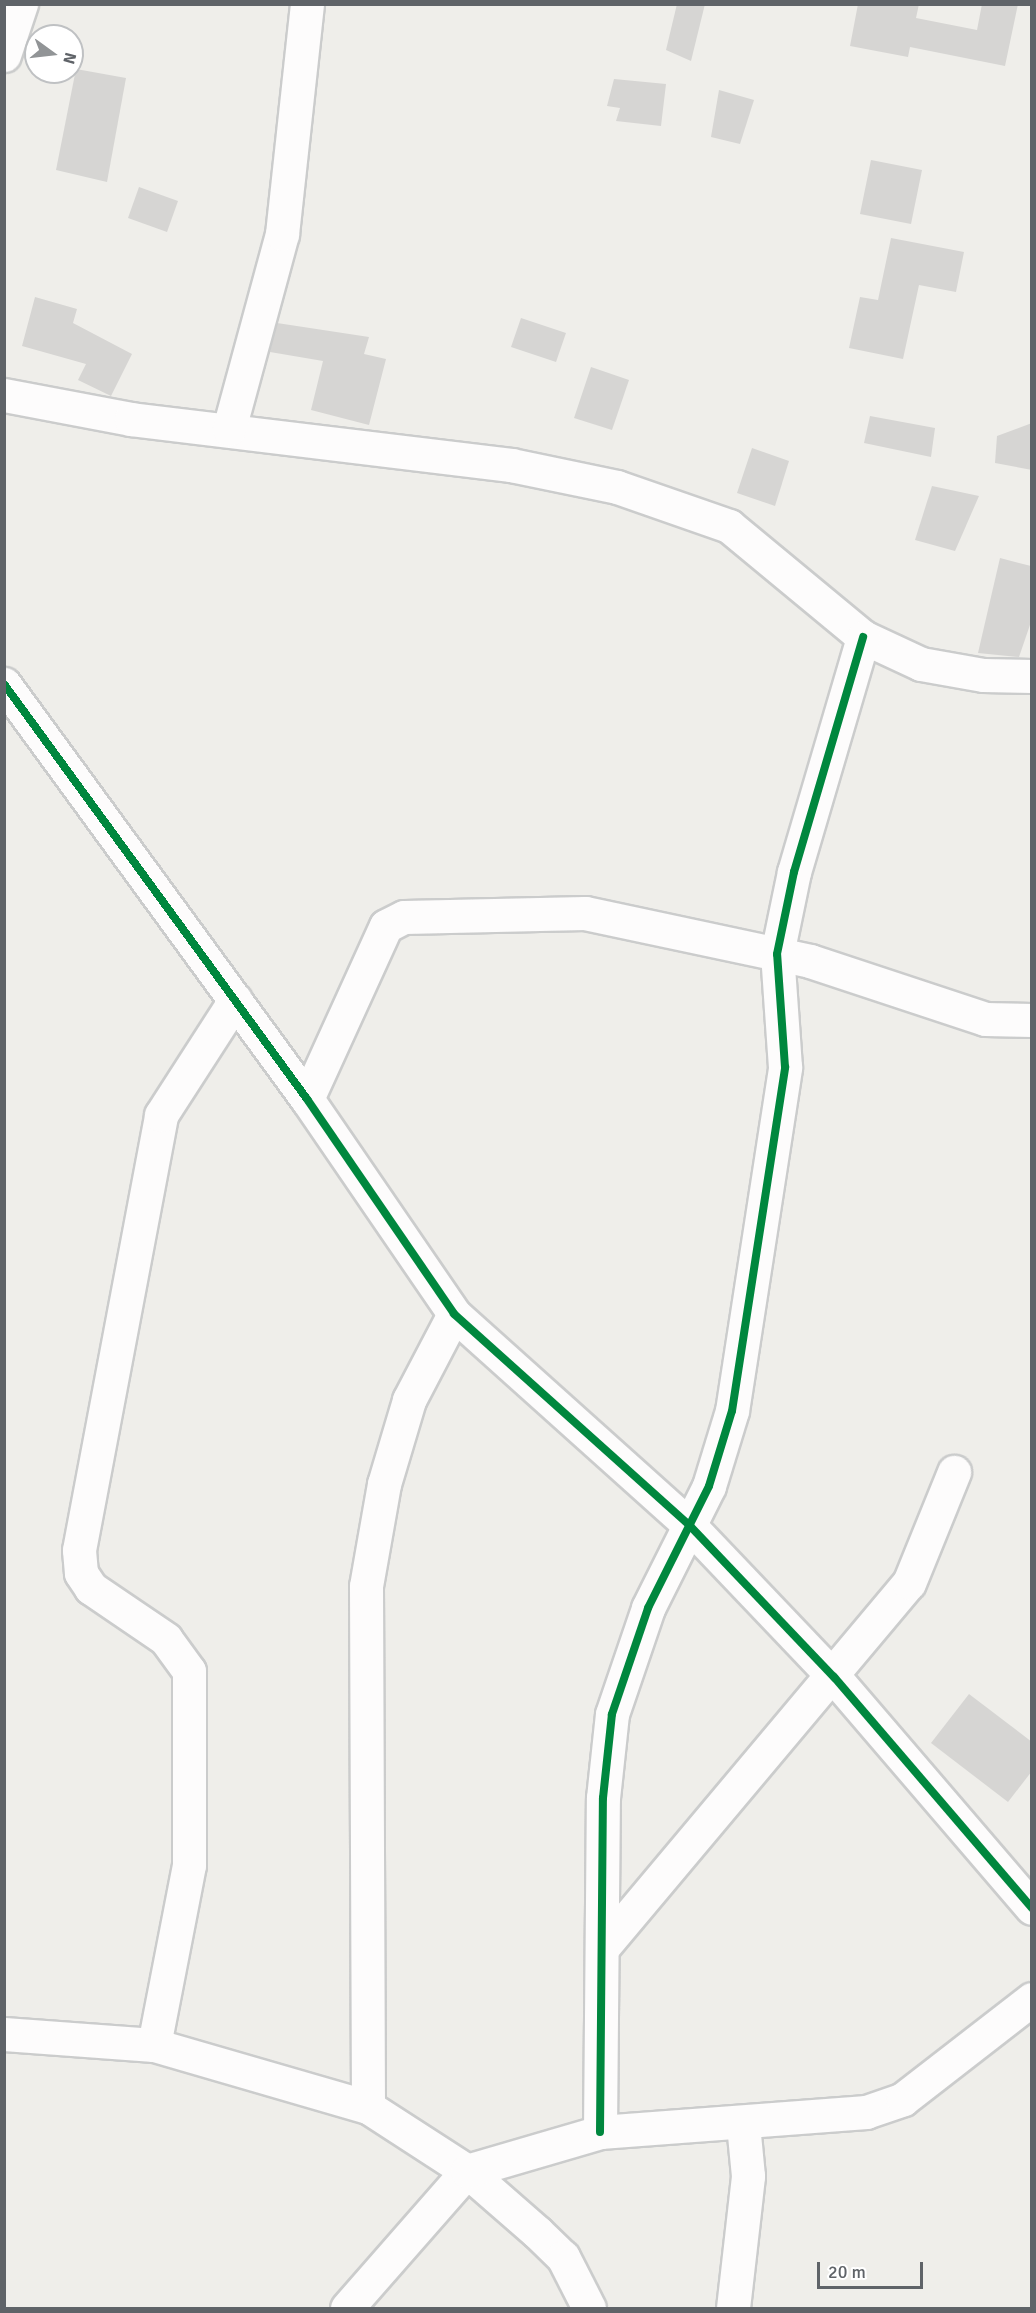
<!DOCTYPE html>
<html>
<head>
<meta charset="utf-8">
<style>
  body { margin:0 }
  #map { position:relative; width:1036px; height:2313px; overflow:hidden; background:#efeeea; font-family:Signika,sans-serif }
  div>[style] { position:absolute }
  .building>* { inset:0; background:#d6d5d3 }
  .roads { filter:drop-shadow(2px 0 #cbcccc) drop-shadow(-2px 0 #cbcccc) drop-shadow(0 2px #cbcccc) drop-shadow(0 -2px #cbcccc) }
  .minor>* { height:33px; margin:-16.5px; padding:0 16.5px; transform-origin:16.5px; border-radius:16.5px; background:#fdfcfc }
  .cycleway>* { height:8px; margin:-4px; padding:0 4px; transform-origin:4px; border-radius:4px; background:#00873e }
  span { translate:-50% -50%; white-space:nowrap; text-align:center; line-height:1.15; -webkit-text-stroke:6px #fff; paint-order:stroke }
  .frame { position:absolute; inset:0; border:6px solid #5f6368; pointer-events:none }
  .north { position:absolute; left:24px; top:24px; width:60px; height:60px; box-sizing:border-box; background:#fff; border:2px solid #bfc1c3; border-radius:50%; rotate:105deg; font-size:16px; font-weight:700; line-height:24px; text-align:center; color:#5f6368 }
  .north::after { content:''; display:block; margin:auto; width:21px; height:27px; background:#919496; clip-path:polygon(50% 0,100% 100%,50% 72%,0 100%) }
  .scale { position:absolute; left:817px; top:2262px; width:106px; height:27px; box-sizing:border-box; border:3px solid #5f6368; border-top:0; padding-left:8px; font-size:18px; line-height:21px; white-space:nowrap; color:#5f6368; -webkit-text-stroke:4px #fff; paint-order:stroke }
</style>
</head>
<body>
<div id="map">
  <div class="building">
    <div style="clip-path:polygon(677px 4px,705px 4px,691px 61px,666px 50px)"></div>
    <div style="clip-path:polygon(858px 4px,919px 4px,916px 18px,977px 30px,982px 4px,1018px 4px,1005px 66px,910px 47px,908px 57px,850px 46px)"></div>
    <div style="clip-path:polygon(76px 69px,126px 78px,107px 182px,56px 170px)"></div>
    <div style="clip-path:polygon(614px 79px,666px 84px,661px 126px,616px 121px,620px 108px,607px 106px)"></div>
    <div style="clip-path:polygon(719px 90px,754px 100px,740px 144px,711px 137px)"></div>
    <div style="clip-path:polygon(871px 160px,922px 170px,911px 224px,860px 214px)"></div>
    <div style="clip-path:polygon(139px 187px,178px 201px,167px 232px,128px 218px)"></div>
    <div style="clip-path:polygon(891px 238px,964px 252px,956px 292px,919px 285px,903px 359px,849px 348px,860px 297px,878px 300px)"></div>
    <div style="clip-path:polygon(35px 297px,77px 309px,73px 323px,132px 354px,111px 396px,78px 380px,86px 364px,22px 346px)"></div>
    <div style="clip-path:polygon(521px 318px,566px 333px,556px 362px,511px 347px)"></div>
    <div style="clip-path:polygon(277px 323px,369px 337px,364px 354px,386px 359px,369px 425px,311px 410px,323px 361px,270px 352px)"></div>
    <div style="clip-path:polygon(591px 367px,629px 380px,612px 430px,574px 418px)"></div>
    <div style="clip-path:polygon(870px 416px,935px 428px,931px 457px,864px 443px)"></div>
    <div style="clip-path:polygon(1032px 423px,1032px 470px,995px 463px,997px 436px)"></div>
    <div style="clip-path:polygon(752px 448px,789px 461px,775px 506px,737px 493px)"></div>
    <div style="clip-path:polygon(932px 486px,979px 496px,955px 551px,915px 540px)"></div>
    <div style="clip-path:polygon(1000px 558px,1031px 566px,1032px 619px,1019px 657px,978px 653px)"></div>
    <div style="clip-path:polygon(969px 1694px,1032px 1742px,1032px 1771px,1008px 1802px,931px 1743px)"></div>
  </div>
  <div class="roads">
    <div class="minor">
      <div style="left:4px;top:55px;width:54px;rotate:-71.6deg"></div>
      <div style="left:4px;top:395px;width:129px;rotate:10.7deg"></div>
      <div style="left:131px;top:419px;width:383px;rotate:6.9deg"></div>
      <div style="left:511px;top:465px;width:108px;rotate:11.7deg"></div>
      <div style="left:617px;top:487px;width:119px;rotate:19.2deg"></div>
      <div style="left:729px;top:526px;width:174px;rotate:39.6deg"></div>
      <div style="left:863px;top:637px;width:64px;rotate:25deg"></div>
      <div style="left:921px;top:664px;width:63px;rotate:10.1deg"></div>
      <div style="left:983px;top:675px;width:49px;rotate:1.2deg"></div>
      <div style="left:229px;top:429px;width:202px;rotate:-74.8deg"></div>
      <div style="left:282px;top:234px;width:231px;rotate:-83.8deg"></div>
      <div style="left:4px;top:684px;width:514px;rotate:53.87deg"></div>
      <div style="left:307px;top:1099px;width:260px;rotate:55.6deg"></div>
      <div style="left:454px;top:1314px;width:317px;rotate:41.9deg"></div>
      <div style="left:690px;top:1526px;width:209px;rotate:46.4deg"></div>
      <div style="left:834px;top:1677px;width:304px;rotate:49.4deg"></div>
      <div style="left:307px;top:1099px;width:190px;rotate:-65.5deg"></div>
      <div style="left:386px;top:926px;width:20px;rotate:-27deg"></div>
      <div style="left:404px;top:917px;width:181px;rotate:-1.3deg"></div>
      <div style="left:585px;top:913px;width:230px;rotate:12deg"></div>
      <div style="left:810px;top:961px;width:184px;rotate:18.3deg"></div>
      <div style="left:985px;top:1019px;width:47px;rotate:1.2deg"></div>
      <div style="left:604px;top:1946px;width:474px;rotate:-50deg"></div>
      <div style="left:909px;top:1583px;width:120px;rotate:-67.9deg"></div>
      <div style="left:4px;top:2034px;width:150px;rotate:4.2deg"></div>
      <div style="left:154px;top:2045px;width:223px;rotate:16.2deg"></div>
      <div style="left:368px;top:2107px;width:118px;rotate:32.9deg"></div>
      <div style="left:467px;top:2171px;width:93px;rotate:41.1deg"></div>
      <div style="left:537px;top:2232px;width:36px;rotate:44deg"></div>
      <div style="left:563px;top:2257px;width:57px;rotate:63deg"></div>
      <div style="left:154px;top:2045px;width:183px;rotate:-79deg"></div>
      <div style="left:189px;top:1865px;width:194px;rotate:-90deg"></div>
      <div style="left:189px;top:1671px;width:39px;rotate:-126deg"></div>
      <div style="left:166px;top:1639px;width:91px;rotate:-145.8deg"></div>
      <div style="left:91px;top:1588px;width:18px;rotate:-124deg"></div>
      <div style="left:81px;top:1573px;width:23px;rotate:-95deg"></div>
      <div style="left:79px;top:1550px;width:443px;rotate:-79.3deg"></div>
      <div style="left:161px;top:1115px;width:137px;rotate:-57.2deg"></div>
      <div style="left:368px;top:2107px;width:521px;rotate:-90.22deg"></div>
      <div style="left:366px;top:1586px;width:104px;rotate:-80deg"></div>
      <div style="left:384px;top:1484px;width:88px;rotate:-73.4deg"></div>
      <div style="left:409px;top:1400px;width:97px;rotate:-62.4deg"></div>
      <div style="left:600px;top:2132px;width:334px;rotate:-89.5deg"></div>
      <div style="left:603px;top:1798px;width:84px;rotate:-83.9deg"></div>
      <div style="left:612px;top:1714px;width:112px;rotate:-71.2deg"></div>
      <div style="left:648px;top:1608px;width:136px;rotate:-63.4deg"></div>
      <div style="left:709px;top:1486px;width:78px;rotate:-73deg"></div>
      <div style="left:732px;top:1411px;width:348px;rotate:-81.2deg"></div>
      <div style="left:785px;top:1067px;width:113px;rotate:-94deg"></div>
      <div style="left:777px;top:954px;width:84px;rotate:-78.3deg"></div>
      <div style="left:794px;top:872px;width:245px;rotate:-73.6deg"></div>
      <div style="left:347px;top:2308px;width:182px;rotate:-48.8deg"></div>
      <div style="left:467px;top:2171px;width:139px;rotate:-16.3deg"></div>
      <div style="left:600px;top:2132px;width:267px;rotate:-4.3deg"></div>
      <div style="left:866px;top:2112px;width:39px;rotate:-19deg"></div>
      <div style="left:903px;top:2099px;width:163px;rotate:-37.8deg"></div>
      <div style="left:733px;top:2308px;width:133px;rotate:-83.5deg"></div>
      <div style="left:748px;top:2176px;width:52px;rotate:-95.5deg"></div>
    </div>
  </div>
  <div class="cycleway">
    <div style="left:4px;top:684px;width:514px;rotate:53.87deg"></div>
    <div style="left:307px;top:1099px;width:260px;rotate:55.6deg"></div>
    <div style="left:454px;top:1314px;width:317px;rotate:41.9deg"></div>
    <div style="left:690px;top:1526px;width:209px;rotate:46.4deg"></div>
    <div style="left:834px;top:1677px;width:304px;rotate:49.4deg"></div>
    <div style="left:600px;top:2132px;width:334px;rotate:-89.5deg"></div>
    <div style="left:603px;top:1798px;width:84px;rotate:-83.9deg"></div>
    <div style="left:612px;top:1714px;width:112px;rotate:-71.2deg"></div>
    <div style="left:648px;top:1608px;width:136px;rotate:-63.4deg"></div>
    <div style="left:709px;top:1486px;width:78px;rotate:-73deg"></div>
    <div style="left:732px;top:1411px;width:348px;rotate:-81.2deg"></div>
    <div style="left:785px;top:1067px;width:113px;rotate:-94deg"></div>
    <div style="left:777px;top:954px;width:84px;rotate:-78.3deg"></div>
    <div style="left:794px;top:872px;width:245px;rotate:-73.6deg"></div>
  </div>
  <div class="frame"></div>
  <div class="north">N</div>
  <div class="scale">20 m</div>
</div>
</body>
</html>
